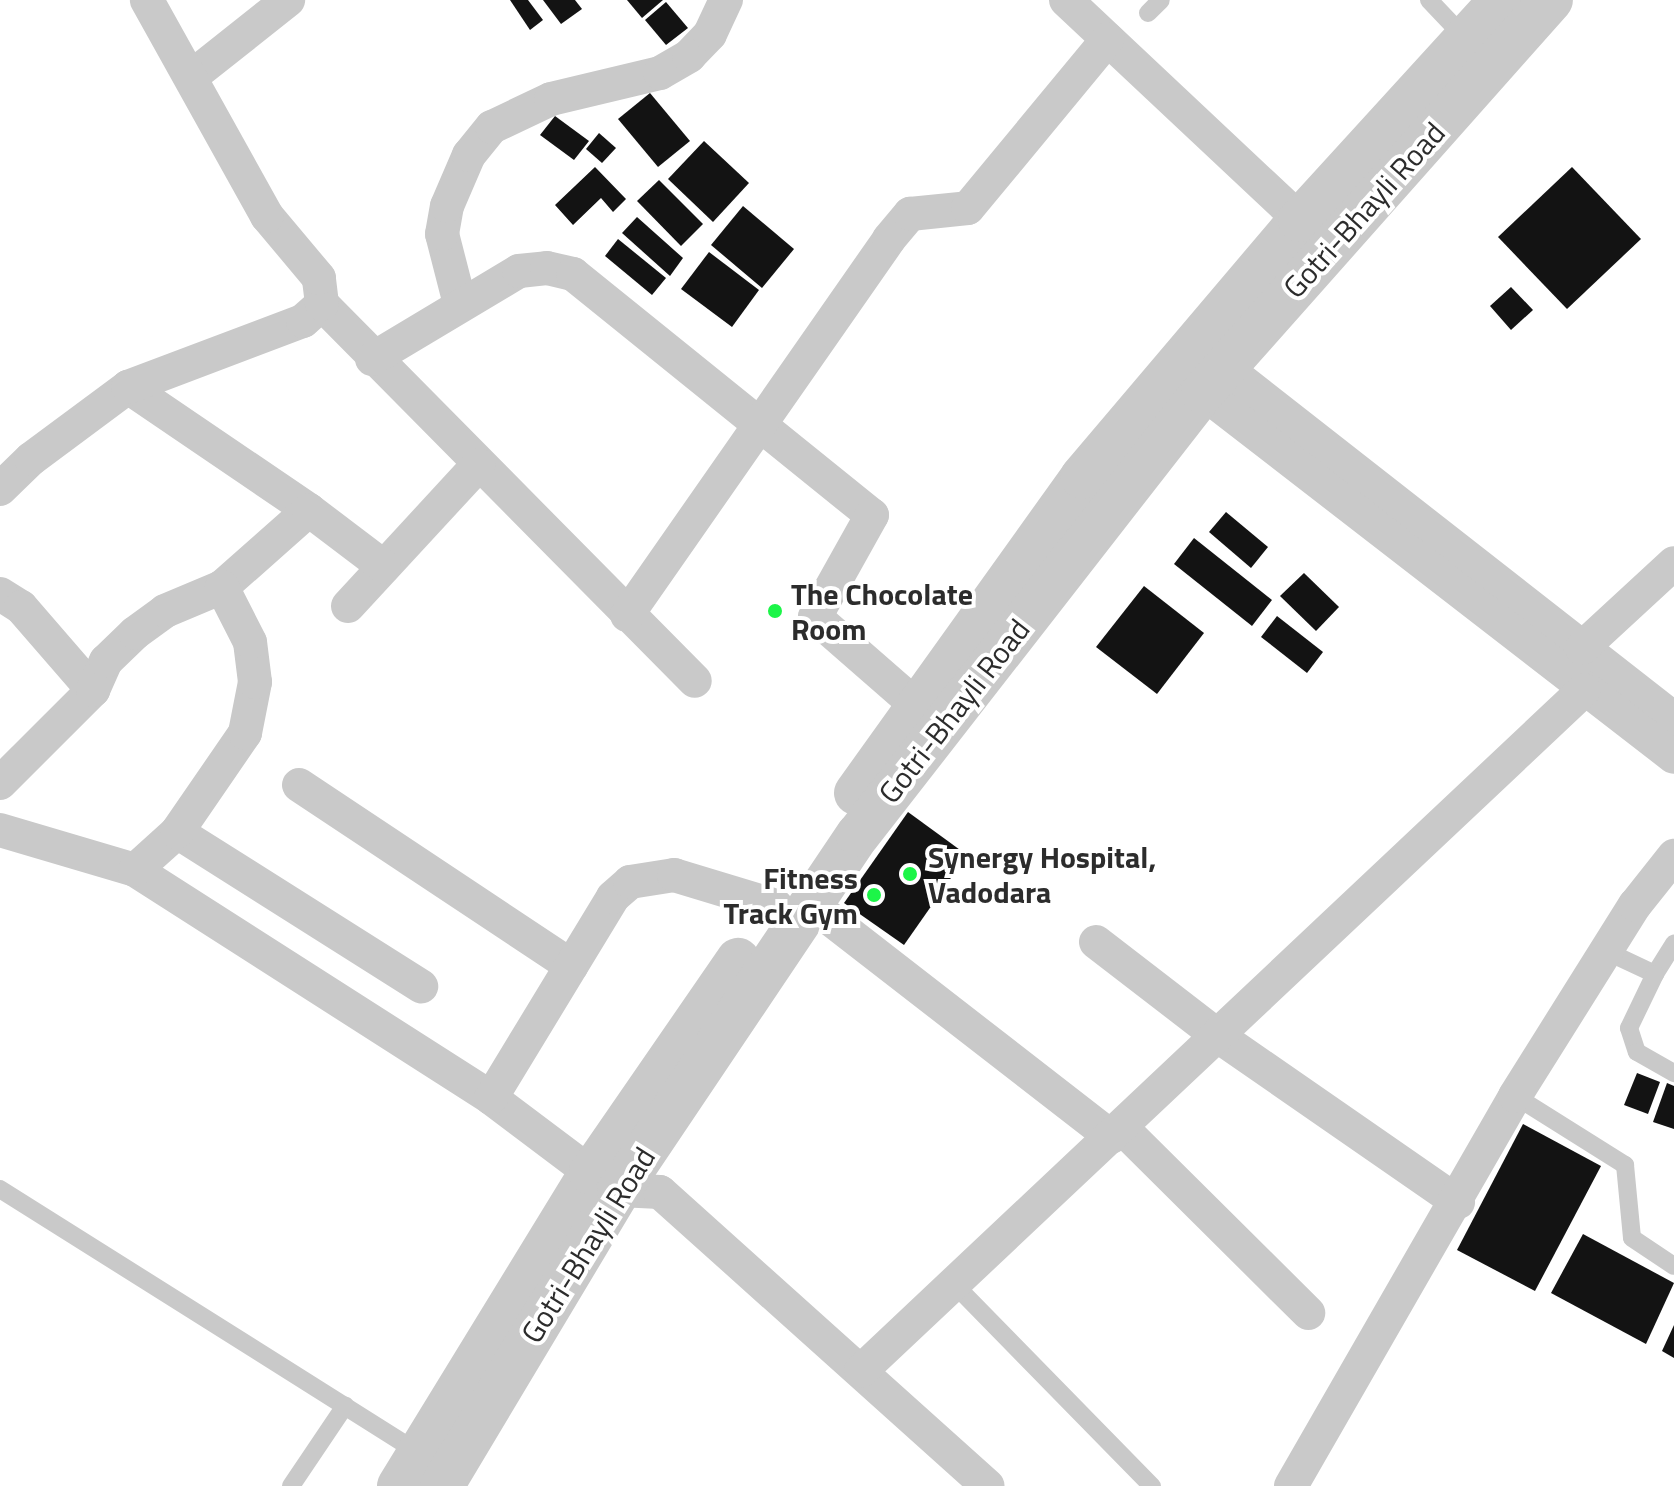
<!DOCTYPE html>
<html>
<head>
<meta charset="utf-8">
<style>
  body { margin:0 }
  #map { position:relative; width:1674px; height:1486px; overflow:hidden; background:#fff; font-family:"Titillium Web",sans-serif }
  div>[style] { position:absolute }
  .building>* { inset:0; background:#131313 }
  .service>* { height:18px; margin:-9px; padding:0 9px; transform-origin:9px; border-radius:9px; background:#c9c9c9 }
  .minor>* { height:34px; margin:-17px; padding:0 17px; transform-origin:17px; border-radius:17px; background:#c9c9c9 }
  .tertiary>* { height:44px; margin:-22px; padding:0 22px; transform-origin:22px; border-radius:22px; background:#c9c9c9 }
  .dots>* { width:22px; height:22px; translate:-50% -50%; box-sizing:border-box; border:4px solid #fff; border-radius:50% }
  span { translate:-50% -50%; white-space:nowrap; text-align:center; line-height:1.15; -webkit-text-stroke:8px #fff; paint-order:stroke }
  .street-label { font-size:30px; color:#2c2c2c }
  .poi-label { font-size:30px; color:#2c2c2c; font-weight:700 }
  .left { translate:0 -50%; text-align:left }
  .right { translate:-100% -50%; text-align:right }
</style>
</head>
<body>
<div id="map">
  <div class="building">
    <div style="clip-path:polygon(510px 0,528px 0,543px 20px,530px 30px)"></div>
    <div style="clip-path:polygon(543px 0,575px 0,582px 9px,561px 24px)"></div>
    <div style="clip-path:polygon(627px 0,663px 0,642px 18px)"></div>
    <div style="clip-path:polygon(666px 2px,688px 28px,666px 45px,645px 20px)"></div>
    <div style="clip-path:polygon(650px 93px,690px 141px,658px 167px,618px 119px)"></div>
    <div style="clip-path:polygon(555px 116px,589px 141px,574px 160px,540px 135px)"></div>
    <div style="clip-path:polygon(599px 133px,616px 148px,602px 163px,586px 149px)"></div>
    <div style="clip-path:polygon(704px 141px,749px 183px,713px 222px,668px 179px)"></div>
    <div style="clip-path:polygon(595px 167px,626px 199px,613px 212px,601px 198px,573px 225px,555px 205px)"></div>
    <div style="clip-path:polygon(1572px 167px,1641px 239px,1567px 309px,1498px 237px)"></div>
    <div style="clip-path:polygon(659px 180px,703px 224px,681px 246px,637px 201px)"></div>
    <div style="clip-path:polygon(743px 206px,794px 249px,762px 288px,711px 245px)"></div>
    <div style="clip-path:polygon(637px 217px,683px 258px,670px 276px,622px 233px)"></div>
    <div style="clip-path:polygon(618px 239px,666px 278px,652px 295px,605px 256px)"></div>
    <div style="clip-path:polygon(709px 252px,759px 290px,732px 327px,681px 289px)"></div>
    <div style="clip-path:polygon(1511px 287px,1533px 310px,1511px 330px,1490px 306px)"></div>
    <div style="clip-path:polygon(1226px 512px,1268px 547px,1251px 568px,1209px 532px)"></div>
    <div style="clip-path:polygon(1194px 538px,1272px 600px,1252px 626px,1174px 564px)"></div>
    <div style="clip-path:polygon(1304px 573px,1339px 607px,1316px 631px,1280px 596px)"></div>
    <div style="clip-path:polygon(1144px 586px,1204px 633px,1157px 694px,1096px 647px)"></div>
    <div style="clip-path:polygon(1277px 616px,1323px 652px,1307px 673px,1261px 637px)"></div>
    <div style="clip-path:polygon(908px 812px,967px 855px,904px 945px,844px 903px)"></div>
    <div style="clip-path:polygon(1637px 1073px,1660px 1082px,1648px 1114px,1624px 1105px)"></div>
    <div style="clip-path:polygon(1667px 1083px,1674px 1086px,1674px 1129px,1653px 1122px)"></div>
    <div style="clip-path:polygon(1523px 1124px,1601px 1166px,1535px 1291px,1457px 1250px)"></div>
    <div style="clip-path:polygon(1583px 1234px,1674px 1283px,1646px 1344px,1551px 1293px)"></div>
    <div style="clip-path:polygon(1674px 1325px,1674px 1358px,1662px 1351px)"></div>
  </div>
  <div class="service">
    <div style="left:1429px;top:0;width:52px;rotate:46.5deg"></div>
    <div style="left:1148px;top:13px;width:18px;rotate:-45deg"></div>
    <div style="left:1608px;top:952px;width:52px;rotate:25.1deg"></div>
    <div style="left:1655px;top:974px;width:36px;rotate:-58deg"></div>
    <div style="left:1655px;top:974px;width:60px;rotate:115.7deg"></div>
    <div style="left:1629px;top:1028px;width:25px;rotate:72deg"></div>
    <div style="left:1637px;top:1052px;width:43px;rotate:29.6deg"></div>
    <div style="left:1515px;top:1096px;width:130px;rotate:32.1deg"></div>
    <div style="left:1625px;top:1165px;width:73px;rotate:84.5deg"></div>
    <div style="left:1632px;top:1238px;width:50px;rotate:33.7deg"></div>
    <div style="left:0;top:1189px;width:496px;rotate:32.2deg"></div>
    <div style="left:954px;top:1284px;width:283px;rotate:45.6deg"></div>
    <div style="left:291px;top:1486px;width:97px;rotate:-56deg"></div>
  </div>
  <div class="minor">
    <div style="left:1066px;top:0;width:321px;rotate:43.2deg"></div>
    <div style="left:191px;top:77px;width:124px;rotate:-38.4deg"></div>
    <div style="left:322px;top:304px;width:530px;rotate:45.31deg"></div>
    <div style="left:460px;top:304px;width:72px;rotate:-104.4deg"></div>
    <div style="left:442px;top:234px;width:28px;rotate:-80deg"></div>
    <div style="left:447px;top:206px;width:56px;rotate:-66.7deg"></div>
    <div style="left:469px;top:155px;width:36px;rotate:-51deg"></div>
    <div style="left:492px;top:127px;width:65px;rotate:-25.4deg"></div>
    <div style="left:551px;top:99px;width:112px;rotate:-13.4deg"></div>
    <div style="left:660px;top:73px;width:34px;rotate:-30deg"></div>
    <div style="left:689px;top:56px;width:30px;rotate:-46deg"></div>
    <div style="left:710px;top:34px;width:38px;rotate:-65deg"></div>
    <div style="left:1205px;top:352px;width:596px;rotate:38.04deg"></div>
    <div style="left:372px;top:359px;width:171px;rotate:-30.9deg"></div>
    <div style="left:519px;top:271px;width:28px;rotate:-6deg"></div>
    <div style="left:547px;top:268px;width:27px;rotate:13deg"></div>
    <div style="left:573px;top:274px;width:384px;rotate:38.9deg"></div>
    <div style="left:872px;top:515px;width:117px;rotate:119.2deg"></div>
    <div style="left:815px;top:617px;width:135px;rotate:41.1deg"></div>
    <div style="left:1184px;top:378px;width:619px;rotate:37.72deg"></div>
    <div style="left:128px;top:387px;width:219px;rotate:34.2deg"></div>
    <div style="left:0;top:489px;width:43px;rotate:-44.1deg"></div>
    <div style="left:31px;top:459px;width:121px;rotate:-36.6deg"></div>
    <div style="left:128px;top:387px;width:187px;rotate:-20.7deg"></div>
    <div style="left:303px;top:321px;width:25px;rotate:-42deg"></div>
    <div style="left:322px;top:304px;width:26px;rotate:-97deg"></div>
    <div style="left:319px;top:278px;width:81px;rotate:-130deg"></div>
    <div style="left:267px;top:216px;width:247px;rotate:-119.1deg"></div>
    <div style="left:0;top:594px;width:25px;rotate:32deg"></div>
    <div style="left:21px;top:607px;width:110px;rotate:49.1deg"></div>
    <div style="left:348px;top:606px;width:192px;rotate:-47.3deg"></div>
    <div style="left:627px;top:615px;width:458px;rotate:-55.1deg"></div>
    <div style="left:889px;top:239px;width:33px;rotate:-50deg"></div>
    <div style="left:910px;top:214px;width:58px;rotate:-5.9deg"></div>
    <div style="left:968px;top:208px;width:219px;rotate:-50.4deg"></div>
    <div style="left:1582px;top:648px;width:125px;rotate:-42.7deg"></div>
    <div style="left:0;top:783px;width:132px;rotate:-45deg"></div>
    <div style="left:93px;top:690px;width:32px;rotate:-66deg"></div>
    <div style="left:106px;top:661px;width:40px;rotate:-44deg"></div>
    <div style="left:135px;top:633px;width:37px;rotate:-36deg"></div>
    <div style="left:165px;top:611px;width:62px;rotate:-22.8deg"></div>
    <div style="left:222px;top:587px;width:116px;rotate:-41.5deg"></div>
    <div style="left:309px;top:510px;width:94px;rotate:37.2deg"></div>
    <div style="left:299px;top:785px;width:327px;rotate:33.6deg"></div>
    <div style="left:0;top:830px;width:141px;rotate:16.5deg"></div>
    <div style="left:135px;top:870px;width:423px;rotate:32.6deg"></div>
    <div style="left:491px;top:1098px;width:125px;rotate:36.9deg"></div>
    <div style="left:591px;top:1173px;width:33px;rotate:31deg"></div>
    <div style="left:619px;top:1190px;width:41px;rotate:2.8deg"></div>
    <div style="left:660px;top:1192px;width:440px;rotate:41.9deg"></div>
    <div style="left:177px;top:832px;width:289px;rotate:32.3deg"></div>
    <div style="left:135px;top:870px;width:57px;rotate:-42.1deg"></div>
    <div style="left:177px;top:832px;width:120px;rotate:-55.5deg"></div>
    <div style="left:245px;top:733px;width:52px;rotate:-78.9deg"></div>
    <div style="left:255px;top:682px;width:40px;rotate:-97.1deg"></div>
    <div style="left:250px;top:642px;width:62px;rotate:-117deg"></div>
    <div style="left:811px;top:904px;width:380px;rotate:37.8deg"></div>
    <div style="left:1096px;top:942px;width:154px;rotate:37.6deg"></div>
    <div style="left:1218px;top:1036px;width:292px;rotate:34.7deg"></div>
    <div style="left:491px;top:1098px;width:235px;rotate:-58.7deg"></div>
    <div style="left:613px;top:897px;width:23px;rotate:-41deg"></div>
    <div style="left:630px;top:882px;width:45px;rotate:-9deg"></div>
    <div style="left:674px;top:875px;width:107px;rotate:16.9deg"></div>
    <div style="left:1121px;top:1127px;width:264px;rotate:44.8deg"></div>
    <div style="left:861px;top:1371px;width:993px;rotate:-43.29deg"></div>
    <div style="left:1291px;top:1486px;width:450px;rotate:-60.1deg"></div>
    <div style="left:1515px;top:1096px;width:226px;rotate:-57.9deg"></div>
    <div style="left:1635px;top:905px;width:63px;rotate:-51.5deg"></div>
  </div>
  <div class="tertiary">
    <div style="left:856px;top:793px;width:388px;rotate:-54.4deg"></div>
    <div style="left:1082px;top:477px;width:337px;rotate:-49.7deg"></div>
    <div style="left:1300px;top:220px;width:298px;rotate:-47.6deg"></div>
    <div style="left:399px;top:1486px;width:367px;rotate:-58.5deg"></div>
    <div style="left:591px;top:1173px;width:259px;rotate:-55.4deg"></div>
    <div style="left:442px;top:1486px;width:345px;rotate:-59.1deg"></div>
    <div style="left:619px;top:1190px;width:428px;rotate:-56.1deg"></div>
    <div style="left:858px;top:835px;width:561px;rotate:-52.09deg"></div>
    <div style="left:1203px;top:392px;width:524px;rotate:-48.4deg"></div>
  </div>
  <div class="dots">
    <div style="left:775px;top:611px;background:#1cf548"></div>
    <div style="left:910px;top:874px;background:#1cf548"></div>
    <div style="left:874px;top:895px;background:#1cf548"></div>
  </div>
  <div class="street-label">
    <span style="left:1364px;top:210px;rotate:-48deg">Gotri-Bhayli Road</span>
    <span style="left:954px;top:711px;rotate:-52deg">Gotri-Bhayli Road</span>
    <span style="left:588px;top:1245px;rotate:-58deg">Gotri-Bhayli Road</span>
  </div>
  <div class="poi-label">
    <span class="left" style="left:791px;top:611px">The Chocolate<br>Room</span>
    <span class="left" style="left:928px;top:874px">Synergy Hospital,<br>Vadodara</span>
    <span class="right" style="left:858px;top:895px">Fitness<br>Track Gym</span>
  </div>
</div>
</body>
</html>
